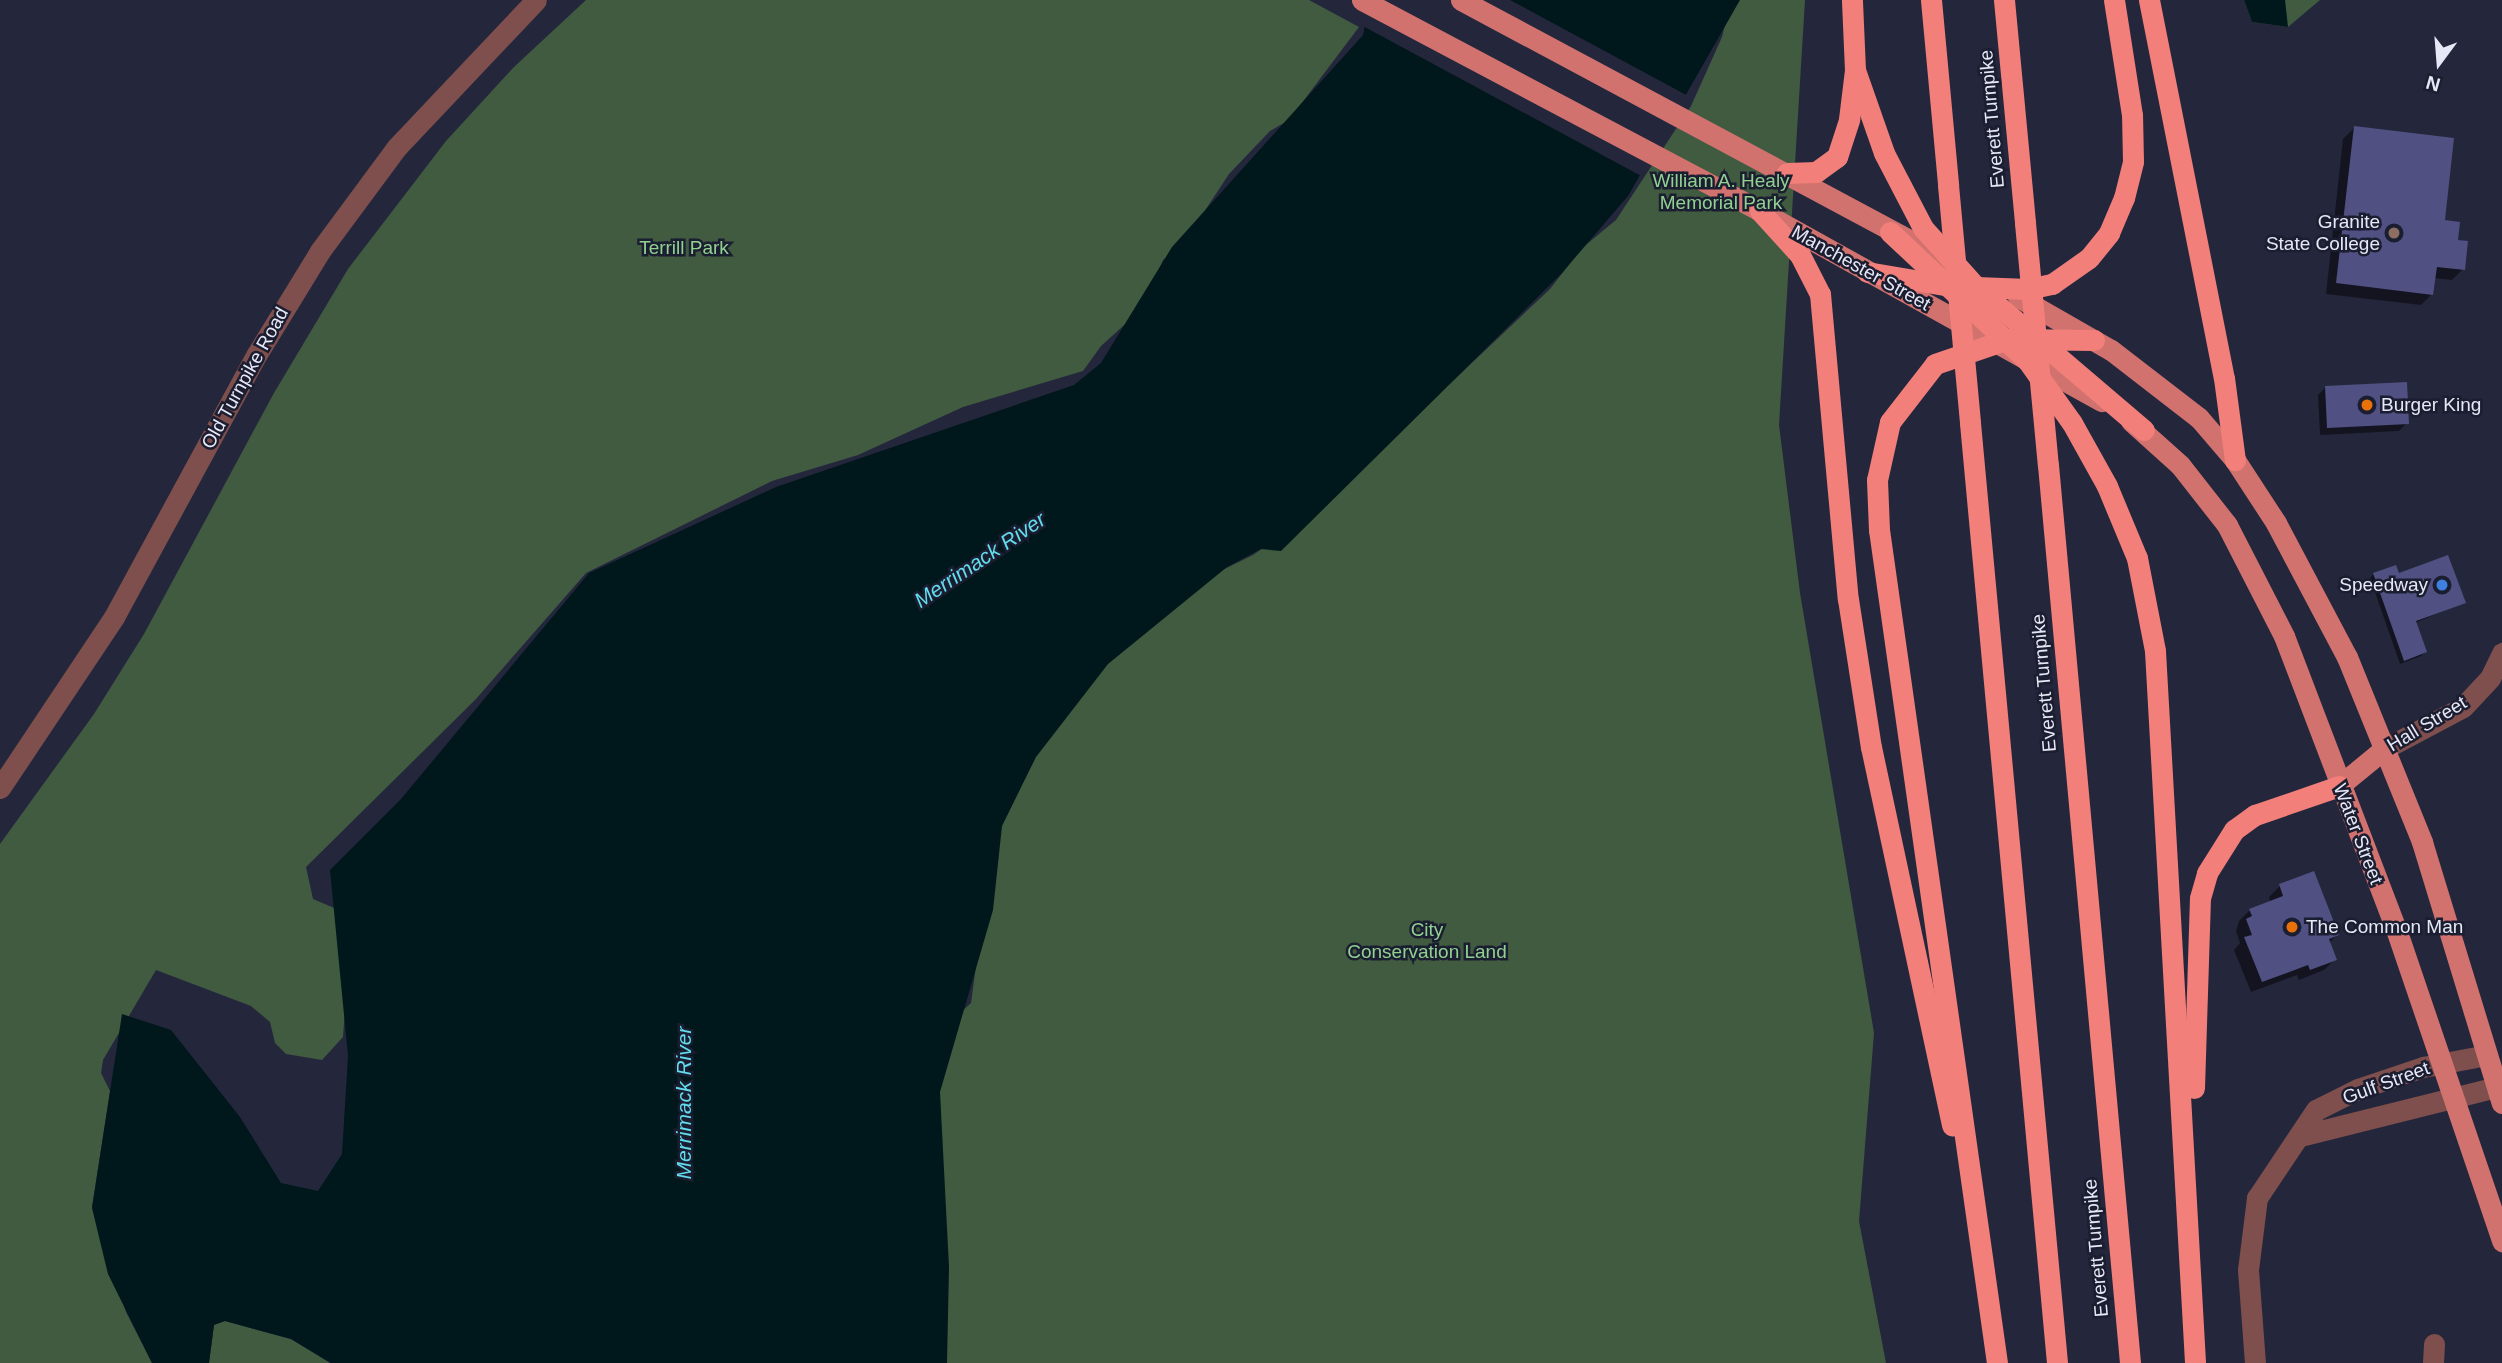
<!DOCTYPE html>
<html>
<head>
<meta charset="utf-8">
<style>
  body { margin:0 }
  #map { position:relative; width:2502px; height:1363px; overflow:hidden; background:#24273c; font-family:Helvetica,sans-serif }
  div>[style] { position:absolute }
  .green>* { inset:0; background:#405b40 }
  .water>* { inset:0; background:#00171b }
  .pier>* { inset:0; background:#24273c }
  .shadow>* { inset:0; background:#0007 }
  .building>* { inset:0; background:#505082 }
  .minor>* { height:21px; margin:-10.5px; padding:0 10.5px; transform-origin:10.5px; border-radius:10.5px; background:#7e4f4c }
  .major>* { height:21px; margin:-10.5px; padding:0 10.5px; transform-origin:10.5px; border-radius:10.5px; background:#d1726e }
  .highway>* { height:21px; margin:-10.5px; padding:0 10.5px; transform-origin:10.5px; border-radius:10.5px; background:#f27f7a }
  .highway-bridge>* { height:21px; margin:-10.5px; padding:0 10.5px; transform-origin:10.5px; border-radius:10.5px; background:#f27f7a }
  .dots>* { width:19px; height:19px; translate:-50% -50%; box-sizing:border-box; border:4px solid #1b1d31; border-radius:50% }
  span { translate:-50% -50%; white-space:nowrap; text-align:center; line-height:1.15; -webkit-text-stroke:5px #1b1d31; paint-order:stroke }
  .street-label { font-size:19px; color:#e6e8f6 }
  .park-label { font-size:19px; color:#91d190 }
  .poi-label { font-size:19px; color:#e6e8f6 }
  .right { translate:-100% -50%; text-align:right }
  .left { translate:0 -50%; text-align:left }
  .water-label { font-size:21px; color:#61ddee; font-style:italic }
  .north { position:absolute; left:2404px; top:28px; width:70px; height:70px; -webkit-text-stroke:5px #1b1d31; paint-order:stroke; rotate:196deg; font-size:19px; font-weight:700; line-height:28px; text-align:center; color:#e6e8f6 }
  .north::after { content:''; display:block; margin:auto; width:24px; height:32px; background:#e6e8f6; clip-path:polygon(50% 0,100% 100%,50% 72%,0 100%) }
</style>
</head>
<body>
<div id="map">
  <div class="green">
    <div style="clip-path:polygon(586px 0,1309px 0,1359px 27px,1289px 120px,1270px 131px,1229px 174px,1181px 247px,1163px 260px,1143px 308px,1101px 346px,1083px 371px,963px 407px,858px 455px,772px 481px,586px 573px,476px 699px,306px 867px,313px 899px,346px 913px,348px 969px,343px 1037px,322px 1060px,286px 1054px,275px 1043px,270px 1022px,251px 1006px,156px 970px,103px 1060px,101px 1073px,110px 1091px,92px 1207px,126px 1312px,152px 1363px,0 1363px,0 844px,94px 714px,144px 634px,274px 393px,348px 269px,446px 141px,514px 67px)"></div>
    <div style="clip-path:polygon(1731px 0,1805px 0,1779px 425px,1800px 593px,1874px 1033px,1859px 1221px,1886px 1363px,933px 1363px,919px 1233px,946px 1026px,971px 1003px,993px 840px,1050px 699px,1182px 590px,1253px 555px,1309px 517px,1550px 289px,1582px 248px,1616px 220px,1691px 106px,1722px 37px)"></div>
    <div style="clip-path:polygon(2244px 0,2320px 0,2288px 27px,2252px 22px)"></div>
    <div style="clip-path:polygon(225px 1321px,291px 1339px,330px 1363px,209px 1363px,214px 1324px)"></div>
  </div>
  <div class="water">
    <div style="clip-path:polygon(1370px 0,1740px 0,1628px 196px,1561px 274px,1281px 551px,1261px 549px,1227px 567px,1108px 664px,1036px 757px,1002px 826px,993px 910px,940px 1092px,949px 1267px,947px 1363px,331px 1363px,291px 1339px,225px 1321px,214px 1325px,209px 1363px,152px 1363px,108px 1274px,92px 1208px,122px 1014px,171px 1030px,240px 1117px,281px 1183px,318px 1191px,342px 1154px,348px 1056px,330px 870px,401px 799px,589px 573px,776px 487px,1074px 385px,1101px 363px,1172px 247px,1363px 35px)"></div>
    <div style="clip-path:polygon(2244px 0,2285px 0,2288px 27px,2252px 22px)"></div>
  </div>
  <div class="pier">
    <div style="clip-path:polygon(1367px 0,1510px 0,1690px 97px,1643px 177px,1361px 25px)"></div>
  </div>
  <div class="shadow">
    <div style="clip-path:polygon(2354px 128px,2443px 222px,2456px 242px,2463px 269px,2452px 280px,2434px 278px,2432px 294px,2421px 305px,2326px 294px,2343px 139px)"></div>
    <div style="clip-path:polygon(2326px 387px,2407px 423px,2399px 431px,2320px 435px,2318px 395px)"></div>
    <div style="clip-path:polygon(2374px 574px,2398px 575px,2464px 602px,2415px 623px,2425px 652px,2421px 656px,2400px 664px,2370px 578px)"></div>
    <div style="clip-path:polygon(2313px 873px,2337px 935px,2329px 943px,2335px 959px,2324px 970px,2299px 980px,2297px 975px,2251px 992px,2234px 950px,2240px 943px,2236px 931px,2239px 921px,2250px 910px,2271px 903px,2269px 897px,2280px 886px)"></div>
  </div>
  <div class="building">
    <div style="clip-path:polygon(2354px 126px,2454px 138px,2445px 220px,2460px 222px,2458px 240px,2468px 241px,2465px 270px,2437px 267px,2433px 295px,2336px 283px)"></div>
    <div style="clip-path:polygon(2407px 382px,2409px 424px,2327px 428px,2325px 386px)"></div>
    <div style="clip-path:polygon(2448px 555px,2466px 603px,2416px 621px,2427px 652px,2404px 661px,2373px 573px,2396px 565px,2399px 573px)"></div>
    <div style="clip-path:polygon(2314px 871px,2339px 935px,2329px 939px,2337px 960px,2310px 970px,2308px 965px,2262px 982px,2244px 937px,2252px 935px,2246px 919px,2252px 916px,2249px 909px,2283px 896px,2279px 884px)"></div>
  </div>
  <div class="minor">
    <div style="left:2384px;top:749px;width:89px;rotate:-28deg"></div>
    <div style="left:2463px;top:707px;width:40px;rotate:-47deg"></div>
    <div style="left:2490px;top:678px;width:28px;rotate:-64deg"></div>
    <div style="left:0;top:788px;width:206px;rotate:-56.3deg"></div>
    <div style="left:114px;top:617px;width:299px;rotate:-61.5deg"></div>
    <div style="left:257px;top:354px;width:121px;rotate:-58.5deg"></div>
    <div style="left:320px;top:251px;width:129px;rotate:-53.5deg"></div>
    <div style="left:397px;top:147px;width:202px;rotate:-46.6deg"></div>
    <div style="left:2300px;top:1136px;width:203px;rotate:-14deg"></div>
    <div style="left:2255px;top:1363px;width:93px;rotate:-94.3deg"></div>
    <div style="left:2248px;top:1270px;width:73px;rotate:-82.9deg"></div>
    <div style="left:2257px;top:1198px;width:106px;rotate:-56.2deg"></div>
    <div style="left:2316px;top:1110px;width:47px;rotate:-26.6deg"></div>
    <div style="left:2358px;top:1089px;width:69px;rotate:-18.7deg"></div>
    <div style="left:2423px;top:1067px;width:65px;rotate:-10.6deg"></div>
    <div style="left:2433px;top:1363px;width:19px;rotate:-87deg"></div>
  </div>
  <div class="major">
    <div style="left:1362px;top:0;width:450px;rotate:27.9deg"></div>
    <div style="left:1760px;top:211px;width:391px;rotate:29.1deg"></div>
    <div style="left:1461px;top:0;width:561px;rotate:28.16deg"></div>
    <div style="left:2018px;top:297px;width:107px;rotate:29.7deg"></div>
    <div style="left:2111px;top:350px;width:111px;rotate:37.7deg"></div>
    <div style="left:2199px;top:418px;width:55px;rotate:49.4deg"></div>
    <div style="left:2235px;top:460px;width:75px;rotate:56.9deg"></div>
    <div style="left:2276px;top:523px;width:152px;rotate:62.1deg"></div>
    <div style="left:2347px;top:657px;width:200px;rotate:67.9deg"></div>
    <div style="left:2422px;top:842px;width:273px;rotate:73deg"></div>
    <div style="left:2131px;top:421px;width:66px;rotate:41.9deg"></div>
    <div style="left:2180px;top:465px;width:76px;rotate:51.9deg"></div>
    <div style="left:2227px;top:525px;width:125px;rotate:62.8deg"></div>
    <div style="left:2284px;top:636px;width:314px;rotate:69.1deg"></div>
    <div style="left:2396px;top:929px;width:330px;rotate:71.2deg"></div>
    <div style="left:2339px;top:786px;width:58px;rotate:-39.4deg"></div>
  </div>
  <div class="highway">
    <div style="left:1931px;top:0;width:186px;rotate:84.7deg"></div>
    <div style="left:2004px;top:0;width:224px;rotate:84.6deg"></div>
    <div style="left:2149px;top:0;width:385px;rotate:78.8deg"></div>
    <div style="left:2224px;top:378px;width:83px;rotate:82.4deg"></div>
    <div style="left:1855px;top:70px;width:88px;rotate:70.7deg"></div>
    <div style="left:1884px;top:153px;width:85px;rotate:62.5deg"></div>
    <div style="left:1923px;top:228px;width:81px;rotate:48deg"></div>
    <div style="left:1977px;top:288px;width:219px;rotate:40.4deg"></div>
    <div style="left:1787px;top:173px;width:29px;rotate:-2deg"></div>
    <div style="left:1816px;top:172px;width:26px;rotate:-36deg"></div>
    <div style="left:1837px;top:157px;width:40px;rotate:-72deg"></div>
    <div style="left:1849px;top:119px;width:49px;rotate:-83deg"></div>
    <div style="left:1855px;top:70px;width:70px;rotate:-92.5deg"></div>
    <div style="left:1760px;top:211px;width:59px;rotate:47.7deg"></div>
    <div style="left:1800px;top:255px;width:44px;rotate:62.9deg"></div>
    <div style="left:1820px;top:294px;width:306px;rotate:84.8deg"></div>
    <div style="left:1848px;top:599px;width:150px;rotate:81.2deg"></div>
    <div style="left:1871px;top:747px;width:387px;rotate:77.9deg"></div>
    <div style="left:1890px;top:232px;width:187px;rotate:43.1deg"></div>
    <div style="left:2027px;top:360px;width:77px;rotate:54.5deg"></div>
    <div style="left:2072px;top:423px;width:72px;rotate:60.9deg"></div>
    <div style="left:2107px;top:486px;width:78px;rotate:67.4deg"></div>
    <div style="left:2137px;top:558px;width:95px;rotate:79deg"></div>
    <div style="left:2155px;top:651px;width:713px;rotate:86.78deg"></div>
    <div style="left:1867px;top:272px;width:84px;rotate:9.6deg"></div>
    <div style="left:1950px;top:286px;width:78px;rotate:2.2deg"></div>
    <div style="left:2028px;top:289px;width:25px;rotate:-12deg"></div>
    <div style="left:2052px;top:284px;width:45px;rotate:-35.1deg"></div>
    <div style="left:2089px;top:258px;width:32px;rotate:-51deg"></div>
    <div style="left:2109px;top:233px;width:38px;rotate:-67deg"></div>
    <div style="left:2124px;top:198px;width:38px;rotate:-76deg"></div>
    <div style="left:2133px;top:161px;width:46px;rotate:-91.2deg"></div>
    <div style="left:2132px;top:115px;width:116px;rotate:-98.9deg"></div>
    <div style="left:1970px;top:423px;width:944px;rotate:84.71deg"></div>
    <div style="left:2048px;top:465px;width:902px;rotate:84.78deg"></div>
    <div style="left:2194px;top:1088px;width:190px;rotate:-88.2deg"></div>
    <div style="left:2200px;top:898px;width:26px;rotate:-74deg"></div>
    <div style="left:2207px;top:873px;width:51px;rotate:-57.9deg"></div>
    <div style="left:2234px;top:830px;width:26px;rotate:-36deg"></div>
    <div style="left:2255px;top:815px;width:89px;rotate:-19deg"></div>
    <div style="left:1997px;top:1363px;width:841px;rotate:-98.06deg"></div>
    <div style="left:1879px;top:530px;width:50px;rotate:-92.3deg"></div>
    <div style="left:1877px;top:480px;width:59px;rotate:-77.4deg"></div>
    <div style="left:1890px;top:422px;width:73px;rotate:-52.2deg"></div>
    <div style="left:1935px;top:364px;width:77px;rotate:-18.9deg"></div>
    <div style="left:2008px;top:339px;width:86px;rotate:0.7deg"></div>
  </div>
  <div class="highway-bridge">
    <div style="left:1948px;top:185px;width:239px;rotate:84.7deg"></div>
    <div style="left:2025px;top:223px;width:243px;rotate:84.6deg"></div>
  </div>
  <div class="dots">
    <div style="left:2394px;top:233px;background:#8d6e63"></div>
    <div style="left:2367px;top:405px;background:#e8710a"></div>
    <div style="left:2442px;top:585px;background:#3f7fe0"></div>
    <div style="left:2292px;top:927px;background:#e8710a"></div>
  </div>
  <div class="street-label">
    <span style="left:1992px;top:119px;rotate:-95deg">Everett Turnpike</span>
    <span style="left:1861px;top:268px;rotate:29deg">Manchester Street</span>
    <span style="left:245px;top:378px;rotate:-61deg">Old Turnpike Road</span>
    <span style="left:2044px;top:683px;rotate:-95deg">Everett Turnpike</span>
    <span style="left:2427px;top:724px;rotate:-31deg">Hall Street</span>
    <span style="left:2358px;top:834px;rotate:69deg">Water Street</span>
    <span style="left:2386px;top:1083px;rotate:-20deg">Gulf Street</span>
    <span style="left:2096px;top:1248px;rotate:-95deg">Everett Turnpike</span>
  </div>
  <div class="park-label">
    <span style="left:1721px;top:192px">William A. Healy<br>Memorial Park</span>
    <span style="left:684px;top:248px">Terrill Park</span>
    <span style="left:1427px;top:941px">City<br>Conservation Land</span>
  </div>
  <div class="poi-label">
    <span class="right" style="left:2380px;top:233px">Granite<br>State College</span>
    <span class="left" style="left:2381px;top:405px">Burger King</span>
    <span class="right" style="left:2428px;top:585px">Speedway</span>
    <span class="left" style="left:2306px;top:927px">The Common Man</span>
  </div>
  <div class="water-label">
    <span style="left:980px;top:560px;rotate:-34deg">Merrimack River</span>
    <span style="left:684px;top:1103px;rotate:-90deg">Merrimack River</span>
  </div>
  <div class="north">N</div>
</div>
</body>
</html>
